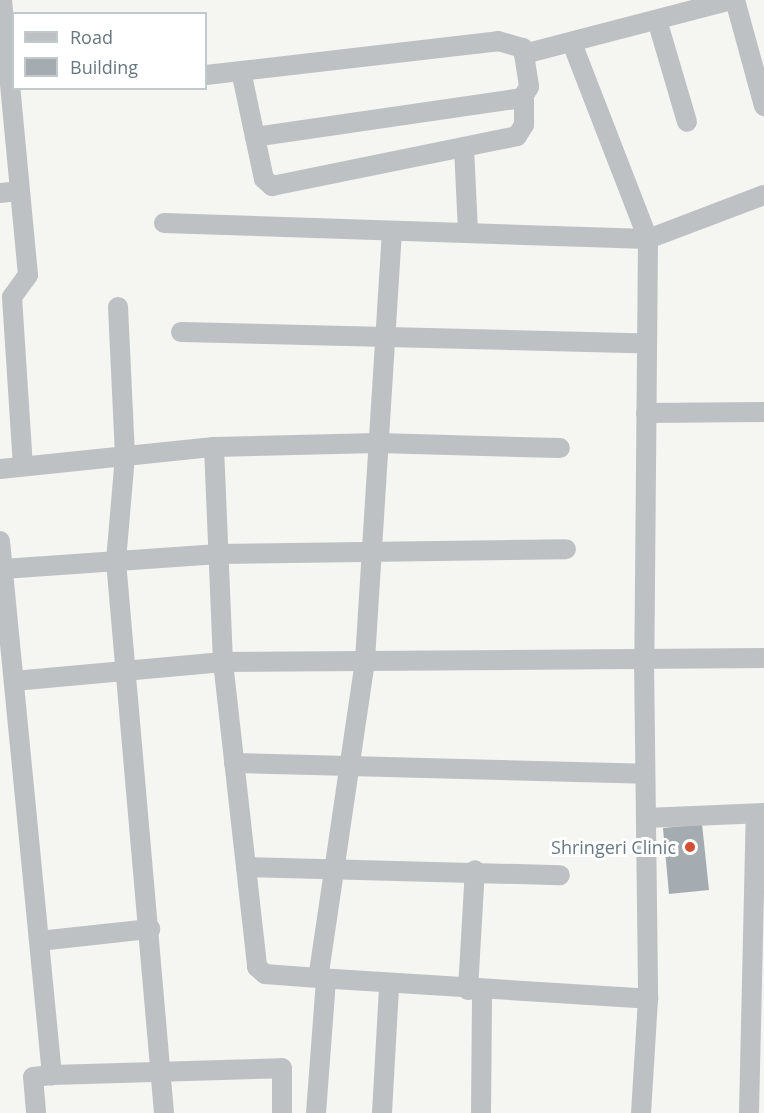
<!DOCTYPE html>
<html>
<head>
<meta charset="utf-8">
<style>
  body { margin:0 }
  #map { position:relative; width:764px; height:1113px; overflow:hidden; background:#f5f5f2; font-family:"Open Sans",sans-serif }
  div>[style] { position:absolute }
  .building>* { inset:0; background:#a5acb1 }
  .minor>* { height:20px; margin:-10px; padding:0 10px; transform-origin:10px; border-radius:10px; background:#bdc1c4 }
  .dots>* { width:16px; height:16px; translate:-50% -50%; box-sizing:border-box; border:3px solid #fff; border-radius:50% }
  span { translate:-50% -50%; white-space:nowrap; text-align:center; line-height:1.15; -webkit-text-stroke:6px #fff; paint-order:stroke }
  .poi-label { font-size:18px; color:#677781 }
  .right { translate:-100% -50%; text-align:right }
  .legend { position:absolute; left:12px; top:12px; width:195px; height:78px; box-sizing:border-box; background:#fff; border:2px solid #c2c9cd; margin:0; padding:8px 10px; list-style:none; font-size:18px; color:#677781 }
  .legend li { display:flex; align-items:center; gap:12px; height:30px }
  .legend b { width:30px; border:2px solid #c2c9cd }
</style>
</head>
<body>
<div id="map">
  <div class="building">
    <div style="clip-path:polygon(702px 824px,709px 890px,669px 894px,663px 828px)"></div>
  </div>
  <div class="minor">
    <div style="left:2px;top:0;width:276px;rotate:84.6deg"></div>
    <div style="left:28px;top:275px;width:27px;rotate:126deg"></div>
    <div style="left:12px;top:297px;width:169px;rotate:86.3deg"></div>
    <div style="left:735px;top:0;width:110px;rotate:74.7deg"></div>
    <div style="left:657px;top:20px;width:106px;rotate:73.6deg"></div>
    <div style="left:572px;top:43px;width:210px;rotate:68.8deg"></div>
    <div style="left:648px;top:239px;width:420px;rotate:90.5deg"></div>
    <div style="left:644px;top:659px;width:340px;rotate:89.3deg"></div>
    <div style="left:524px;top:54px;width:215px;rotate:-14.6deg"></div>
    <div style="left:241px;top:71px;width:110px;rotate:78deg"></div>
    <div style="left:264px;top:179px;width:11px;rotate:41deg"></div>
    <div style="left:272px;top:186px;width:250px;rotate:-11.5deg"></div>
    <div style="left:517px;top:136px;width:13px;rotate:-58deg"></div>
    <div style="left:524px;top:125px;width:28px;rotate:-90deg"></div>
    <div style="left:206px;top:75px;width:294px;rotate:-6.6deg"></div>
    <div style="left:498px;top:41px;width:26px;rotate:16deg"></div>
    <div style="left:523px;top:48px;width:39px;rotate:81deg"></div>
    <div style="left:529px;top:87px;width:13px;rotate:122deg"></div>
    <div style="left:522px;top:98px;width:270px;rotate:171.7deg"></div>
    <div style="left:464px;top:147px;width:86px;rotate:87.3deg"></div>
    <div style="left:0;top:193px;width:20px;rotate:-6deg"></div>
    <div style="left:164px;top:223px;width:484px;rotate:1.9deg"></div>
    <div style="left:648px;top:239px;width:124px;rotate:-20.8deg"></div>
    <div style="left:392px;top:231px;width:431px;rotate:93.6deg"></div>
    <div style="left:365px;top:661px;width:320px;rotate:98.4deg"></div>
    <div style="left:318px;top:978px;width:331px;rotate:3.6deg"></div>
    <div style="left:648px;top:999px;width:114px;rotate:93.5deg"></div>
    <div style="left:118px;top:307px;width:149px;rotate:87.3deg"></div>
    <div style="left:125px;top:456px;width:105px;rotate:94.9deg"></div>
    <div style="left:116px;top:561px;width:554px;rotate:85.03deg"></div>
    <div style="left:181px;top:332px;width:466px;rotate:1.4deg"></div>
    <div style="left:646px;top:413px;width:118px;rotate:-0.5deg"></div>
    <div style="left:214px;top:447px;width:164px;rotate:-1.4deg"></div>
    <div style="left:378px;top:443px;width:182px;rotate:1.6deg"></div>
    <div style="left:0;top:469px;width:215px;rotate:-5.9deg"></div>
    <div style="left:214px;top:447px;width:215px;rotate:87.6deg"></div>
    <div style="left:223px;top:662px;width:541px;rotate:-0.42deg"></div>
    <div style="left:0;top:541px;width:537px;rotate:84.44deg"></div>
    <div style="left:52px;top:1075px;width:19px;rotate:174deg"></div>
    <div style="left:33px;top:1077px;width:36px;rotate:85deg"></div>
    <div style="left:3px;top:569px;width:216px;rotate:-4deg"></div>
    <div style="left:218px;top:554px;width:348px;rotate:-0.8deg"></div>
    <div style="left:14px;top:681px;width:210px;rotate:-5.2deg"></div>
    <div style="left:223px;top:662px;width:307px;rotate:83.6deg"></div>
    <div style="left:257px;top:967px;width:11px;rotate:41deg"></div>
    <div style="left:265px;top:974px;width:53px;rotate:4.3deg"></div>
    <div style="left:234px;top:763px;width:411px;rotate:1.5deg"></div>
    <div style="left:646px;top:818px;width:118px;rotate:-2.4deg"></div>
    <div style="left:246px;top:867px;width:314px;rotate:1.5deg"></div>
    <div style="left:39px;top:941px;width:112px;rotate:-6.2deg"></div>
    <div style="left:468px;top:990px;width:120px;rotate:-86.7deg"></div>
    <div style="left:52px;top:1075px;width:230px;rotate:-1.7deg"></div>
    <div style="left:282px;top:1068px;width:45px;rotate:90deg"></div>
    <div style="left:316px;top:1113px;width:132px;rotate:-85.7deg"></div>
    <div style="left:382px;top:1113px;width:127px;rotate:-86.8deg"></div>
    <div style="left:481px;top:1113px;width:122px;rotate:-89.5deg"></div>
    <div style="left:749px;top:1113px;width:299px;rotate:-88.7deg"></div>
  </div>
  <div class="dots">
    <div style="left:690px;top:847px;background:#d44e34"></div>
  </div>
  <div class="poi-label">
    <span class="right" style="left:676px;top:847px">Shringeri Clinic</span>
  </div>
  <ul class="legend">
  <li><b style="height:8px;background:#bdc1c4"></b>Road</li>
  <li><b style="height:16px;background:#a5acb1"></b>Building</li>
  </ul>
</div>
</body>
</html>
